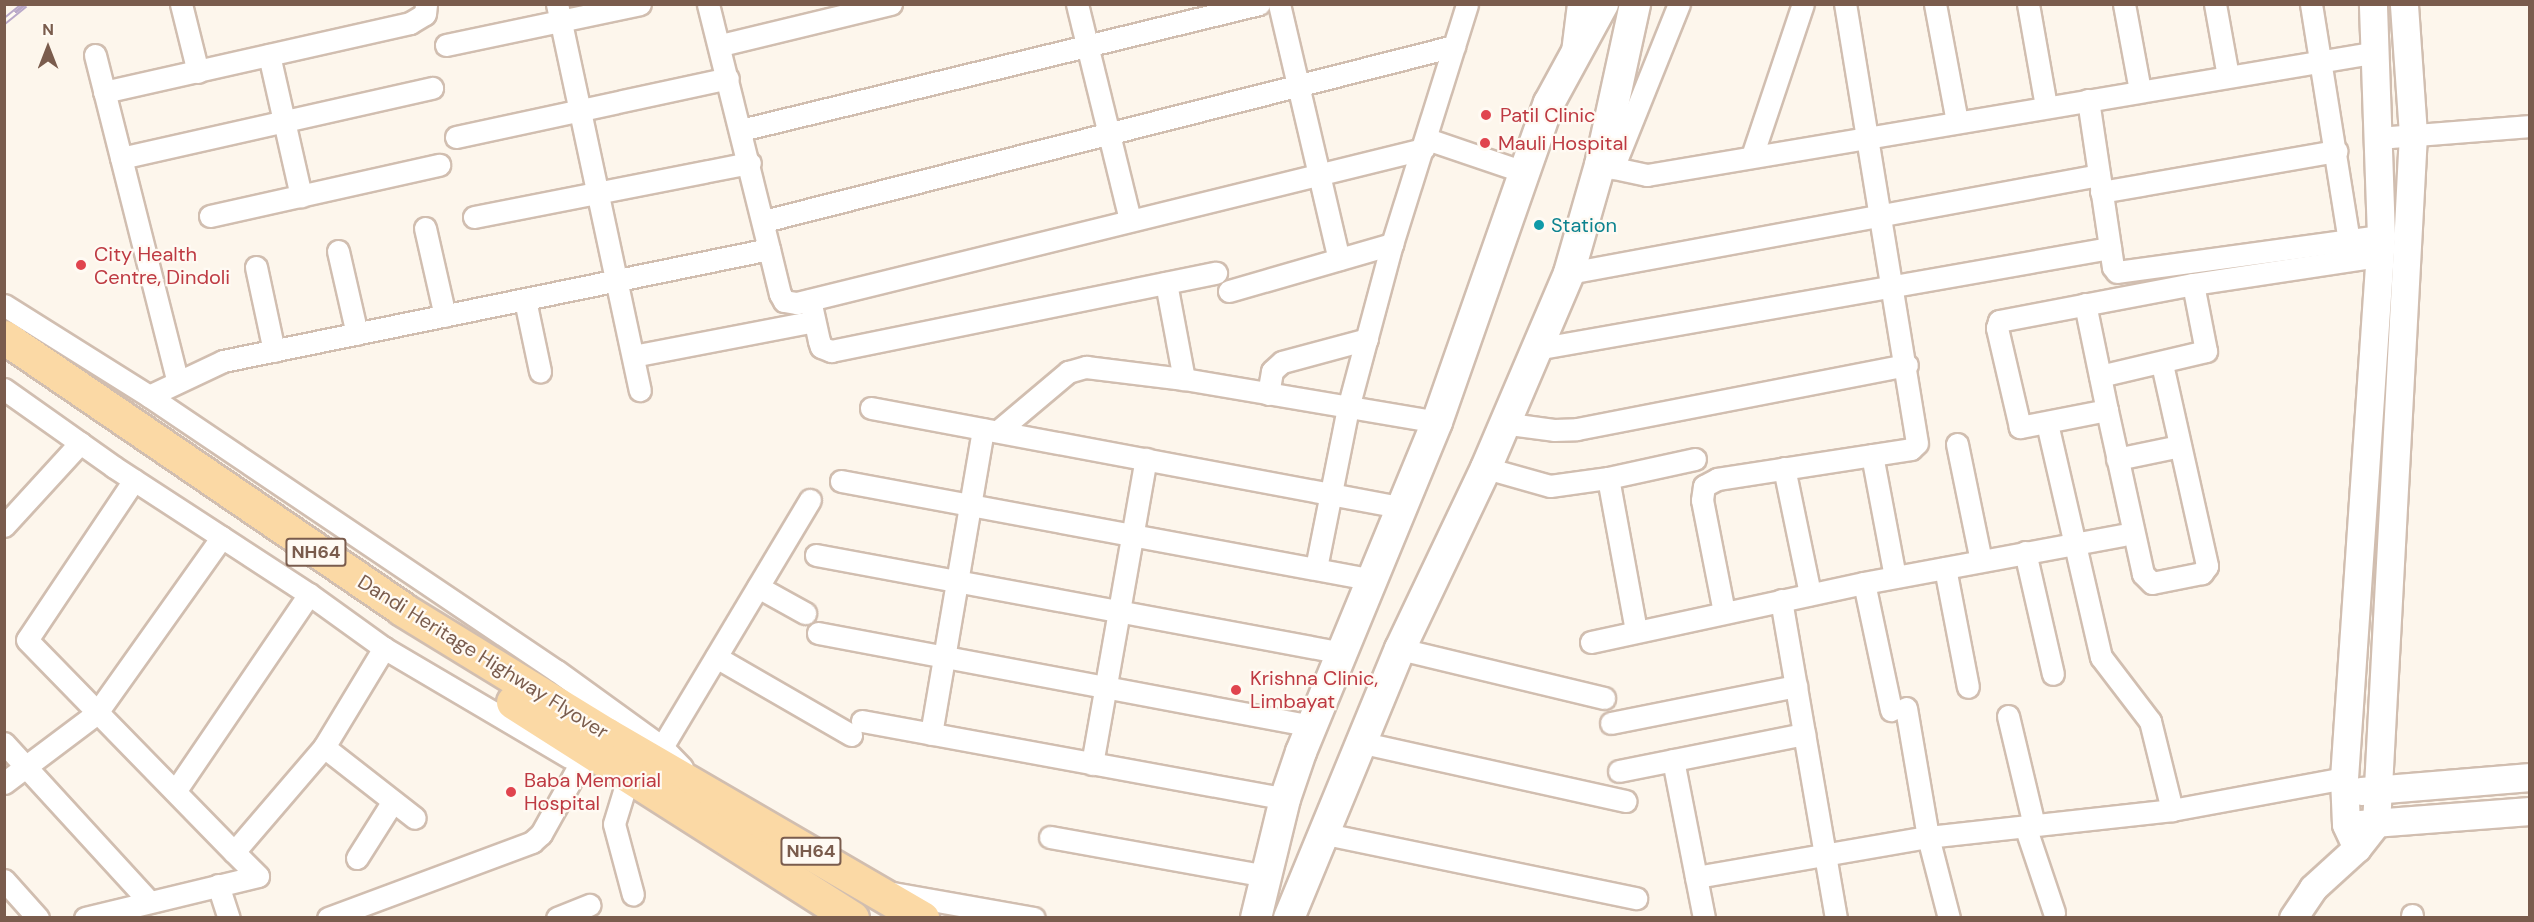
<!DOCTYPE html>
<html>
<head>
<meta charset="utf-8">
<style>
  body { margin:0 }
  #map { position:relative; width:2534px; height:922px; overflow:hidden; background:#fdf6ec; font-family:"DM Sans",sans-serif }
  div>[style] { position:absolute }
  .roads { filter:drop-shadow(2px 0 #d1beb0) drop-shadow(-2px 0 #d1beb0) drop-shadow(0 2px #d1beb0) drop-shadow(0 -2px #d1beb0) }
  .minor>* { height:21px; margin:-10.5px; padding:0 10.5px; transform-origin:10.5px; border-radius:10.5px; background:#fff }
  .tertiary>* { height:27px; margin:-13.5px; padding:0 13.5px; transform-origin:13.5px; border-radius:13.5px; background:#fff }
  .secondary>* { height:30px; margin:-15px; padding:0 15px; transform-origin:15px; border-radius:15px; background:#fff }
  .primary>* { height:33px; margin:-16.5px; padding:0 16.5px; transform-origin:16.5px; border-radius:16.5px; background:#fbd9a5 }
  .rail>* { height:7px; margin-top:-3.5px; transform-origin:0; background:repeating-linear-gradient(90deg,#fffaf3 0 14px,#b9a8c9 0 28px); box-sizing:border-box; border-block:2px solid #b9a8c9 }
  .dots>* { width:16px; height:16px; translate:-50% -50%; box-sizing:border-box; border:3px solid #fffaf3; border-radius:50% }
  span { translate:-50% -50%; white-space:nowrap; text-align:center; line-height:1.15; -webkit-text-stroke:4.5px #fffaf3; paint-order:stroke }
  .shield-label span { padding:2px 4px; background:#fffaf3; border:2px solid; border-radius:4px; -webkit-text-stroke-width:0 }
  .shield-label { font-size:18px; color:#7a5c4d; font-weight:700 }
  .health-label { font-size:20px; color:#be3a42 }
  .left { translate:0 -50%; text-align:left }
  .culture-label { font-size:20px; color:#0d838f }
  .street-label { font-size:20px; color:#7a5c4d }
  .frame { position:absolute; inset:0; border:6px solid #7a5c4d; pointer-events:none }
  .north { position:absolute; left:18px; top:18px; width:60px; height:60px; -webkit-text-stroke:4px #fffaf3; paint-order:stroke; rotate:0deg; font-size:16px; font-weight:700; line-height:24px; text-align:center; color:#7a5c4d }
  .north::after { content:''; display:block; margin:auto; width:21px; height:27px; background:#7a5c4d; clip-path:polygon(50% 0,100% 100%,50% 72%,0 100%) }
</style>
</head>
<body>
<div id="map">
  <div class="roads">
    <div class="minor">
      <div style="left:181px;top:4px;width:70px;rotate:76deg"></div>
      <div style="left:557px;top:4px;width:395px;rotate:77.9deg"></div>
      <div style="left:1077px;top:4px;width:222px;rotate:76.2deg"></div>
      <div style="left:1279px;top:4px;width:262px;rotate:76.8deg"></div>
      <div style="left:1935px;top:4px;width:120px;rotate:79.4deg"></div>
      <div style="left:2028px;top:4px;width:104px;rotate:80deg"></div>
      <div style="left:2124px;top:4px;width:87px;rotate:79.5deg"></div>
      <div style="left:2215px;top:4px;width:73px;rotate:79.8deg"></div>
      <div style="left:2311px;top:4px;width:240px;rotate:80.9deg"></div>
      <div style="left:446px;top:45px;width:198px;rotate:-11.9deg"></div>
      <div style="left:721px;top:45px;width:175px;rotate:-13.6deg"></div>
      <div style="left:1572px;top:52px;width:48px;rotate:-82.9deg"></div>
      <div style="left:95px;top:55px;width:337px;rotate:75.8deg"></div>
      <div style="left:269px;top:55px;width:145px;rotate:77.2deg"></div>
      <div style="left:104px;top:92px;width:314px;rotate:-12.7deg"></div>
      <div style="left:410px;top:23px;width:17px;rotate:-31deg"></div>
      <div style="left:425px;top:14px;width:10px;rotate:-84deg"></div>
      <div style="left:2088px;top:100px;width:169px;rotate:81.5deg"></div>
      <div style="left:2113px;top:267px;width:6px;rotate:51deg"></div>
      <div style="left:2117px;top:272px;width:266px;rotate:-7.8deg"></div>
      <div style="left:741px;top:130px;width:533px;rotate:-13.67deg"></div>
      <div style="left:456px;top:137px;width:278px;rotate:-12.2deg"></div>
      <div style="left:2379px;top:138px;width:151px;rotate:-4.5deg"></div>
      <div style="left:1427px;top:139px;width:102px;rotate:18.8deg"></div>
      <div style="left:1752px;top:156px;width:160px;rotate:-71.5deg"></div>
      <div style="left:121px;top:158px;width:319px;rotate:-12.7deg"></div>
      <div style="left:1600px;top:165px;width:48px;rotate:12deg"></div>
      <div style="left:1647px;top:175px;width:740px;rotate:-9.56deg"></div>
      <div style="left:1613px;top:168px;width:177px;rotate:-68.1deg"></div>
      <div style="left:2101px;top:192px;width:239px;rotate:-9.9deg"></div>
      <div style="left:210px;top:216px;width:235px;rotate:-12.6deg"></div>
      <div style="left:474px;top:217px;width:281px;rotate:-11.1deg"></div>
      <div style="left:764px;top:221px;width:712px;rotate:-14.23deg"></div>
      <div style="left:425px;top:228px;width:90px;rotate:77.2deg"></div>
      <div style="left:769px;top:249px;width:46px;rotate:76.3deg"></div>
      <div style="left:780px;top:294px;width:8px;rotate:60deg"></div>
      <div style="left:784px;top:301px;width:13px;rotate:9deg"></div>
      <div style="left:797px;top:303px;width:645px;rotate:-13.82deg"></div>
      <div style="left:338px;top:251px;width:85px;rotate:77.1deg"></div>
      <div style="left:256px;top:267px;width:86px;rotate:77.9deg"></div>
      <div style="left:1569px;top:273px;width:539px;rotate:-10.48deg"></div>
      <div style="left:1166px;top:283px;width:98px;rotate:79.4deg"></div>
      <div style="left:1229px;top:291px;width:170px;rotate:-16.1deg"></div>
      <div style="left:525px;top:300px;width:73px;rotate:78.1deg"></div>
      <div style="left:810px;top:300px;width:42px;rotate:77.6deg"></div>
      <div style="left:819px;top:341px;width:6px;rotate:72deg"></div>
      <div style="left:821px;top:347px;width:11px;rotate:22deg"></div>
      <div style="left:831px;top:351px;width:393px;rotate:-11.5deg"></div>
      <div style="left:2085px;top:304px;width:108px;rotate:78.3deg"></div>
      <div style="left:4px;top:305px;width:171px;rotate:32.1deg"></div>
      <div style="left:149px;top:396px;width:492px;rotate:34deg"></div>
      <div style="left:557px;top:671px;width:130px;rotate:35.9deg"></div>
      <div style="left:662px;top:747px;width:29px;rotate:46deg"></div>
      <div style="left:1536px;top:349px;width:583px;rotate:-9.98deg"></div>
      <div style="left:633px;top:356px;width:184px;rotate:-10.9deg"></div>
      <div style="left:2162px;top:364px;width:207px;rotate:77.4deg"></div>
      <div style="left:2207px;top:566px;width:9px;rotate:126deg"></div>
      <div style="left:2202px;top:573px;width:51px;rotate:168.7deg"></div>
      <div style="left:2152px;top:583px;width:13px;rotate:-135deg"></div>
      <div style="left:2143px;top:574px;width:168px;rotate:-102.4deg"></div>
      <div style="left:2107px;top:410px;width:89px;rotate:168.9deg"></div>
      <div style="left:2020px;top:427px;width:102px;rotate:-103.1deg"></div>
      <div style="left:1997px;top:328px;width:7px;rotate:-74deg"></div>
      <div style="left:1999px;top:321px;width:197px;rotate:-10.8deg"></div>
      <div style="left:2193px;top:284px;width:188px;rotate:-8.6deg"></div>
      <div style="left:2100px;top:376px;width:109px;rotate:-13.3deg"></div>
      <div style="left:2206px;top:351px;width:68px;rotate:-101deg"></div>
      <div style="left:4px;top:389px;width:135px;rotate:35.3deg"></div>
      <div style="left:114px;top:467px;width:233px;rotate:33.1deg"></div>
      <div style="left:309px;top:594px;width:92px;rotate:35.8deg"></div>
      <div style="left:384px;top:648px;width:215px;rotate:30.5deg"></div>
      <div style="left:1268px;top:394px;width:23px;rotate:-80deg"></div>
      <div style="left:1272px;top:371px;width:13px;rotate:-42deg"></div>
      <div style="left:1282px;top:362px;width:88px;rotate:-15.1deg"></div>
      <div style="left:149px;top:396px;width:82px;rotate:-25.3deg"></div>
      <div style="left:223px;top:361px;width:557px;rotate:-11.59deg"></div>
      <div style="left:769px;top:249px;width:252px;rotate:-104deg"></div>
      <div style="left:871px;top:408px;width:543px;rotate:10.61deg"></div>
      <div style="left:1502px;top:423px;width:52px;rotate:7.7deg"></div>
      <div style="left:1554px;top:430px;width:23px;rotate:-2deg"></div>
      <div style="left:1577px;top:429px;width:336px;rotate:-11deg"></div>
      <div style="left:998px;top:431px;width:92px;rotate:-40.1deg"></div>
      <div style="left:1068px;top:372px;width:19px;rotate:-16deg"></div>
      <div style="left:1086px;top:367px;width:99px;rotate:7deg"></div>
      <div style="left:1184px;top:379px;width:257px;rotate:9.6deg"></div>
      <div style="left:2049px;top:432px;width:231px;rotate:77deg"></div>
      <div style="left:2101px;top:657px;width:81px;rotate:52.6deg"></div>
      <div style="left:2150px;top:721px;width:92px;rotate:76.1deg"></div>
      <div style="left:1957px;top:444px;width:119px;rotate:78.4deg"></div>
      <div style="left:1872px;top:455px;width:124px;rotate:79.3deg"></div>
      <div style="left:2117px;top:459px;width:64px;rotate:-11.7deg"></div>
      <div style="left:1486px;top:468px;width:66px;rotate:15.7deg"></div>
      <div style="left:1550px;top:486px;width:59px;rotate:-7.9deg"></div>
      <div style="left:1608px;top:478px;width:89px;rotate:-12.3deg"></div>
      <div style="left:1784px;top:468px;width:129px;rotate:78.3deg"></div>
      <div style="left:1608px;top:478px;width:156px;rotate:79.6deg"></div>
      <div style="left:134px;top:480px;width:192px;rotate:123.8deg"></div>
      <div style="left:27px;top:640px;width:296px;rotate:45.7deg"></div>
      <div style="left:841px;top:481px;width:542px;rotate:10.52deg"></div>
      <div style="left:4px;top:526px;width:113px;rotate:-47.5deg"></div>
      <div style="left:2025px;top:552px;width:125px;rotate:77.1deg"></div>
      <div style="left:816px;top:555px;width:536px;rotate:10.53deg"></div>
      <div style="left:1316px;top:568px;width:163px;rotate:-78.7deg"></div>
      <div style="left:1348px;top:408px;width:170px;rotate:-75deg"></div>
      <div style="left:1392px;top:244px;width:251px;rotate:-72.6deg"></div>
      <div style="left:1945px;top:568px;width:121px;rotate:79.1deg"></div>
      <div style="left:1864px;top:583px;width:130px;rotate:78deg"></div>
      <div style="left:758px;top:587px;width:54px;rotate:29deg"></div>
      <div style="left:1781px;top:600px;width:323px;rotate:80.2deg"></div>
      <div style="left:1724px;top:612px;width:114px;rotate:-101.1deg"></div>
      <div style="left:1702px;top:500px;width:14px;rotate:-82deg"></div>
      <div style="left:1704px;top:486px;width:15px;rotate:-28deg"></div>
      <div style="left:1717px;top:479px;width:196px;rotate:-8.8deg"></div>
      <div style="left:1911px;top:449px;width:8px;rotate:-45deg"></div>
      <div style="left:1917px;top:443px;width:445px;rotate:-99.3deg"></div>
      <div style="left:818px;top:633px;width:503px;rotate:10.66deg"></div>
      <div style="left:1591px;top:642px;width:279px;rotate:-12.2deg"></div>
      <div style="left:1864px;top:583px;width:263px;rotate:-10.5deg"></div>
      <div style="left:1400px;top:649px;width:210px;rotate:13.5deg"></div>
      <div style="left:716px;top:657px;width:156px;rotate:30deg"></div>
      <div style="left:1906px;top:708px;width:131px;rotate:80.3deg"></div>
      <div style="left:1928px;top:837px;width:84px;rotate:75.5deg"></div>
      <div style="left:2008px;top:716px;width:112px;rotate:76.6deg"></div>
      <div style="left:862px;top:721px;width:430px;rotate:10.4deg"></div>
      <div style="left:1611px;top:723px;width:189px;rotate:-11.3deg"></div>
      <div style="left:931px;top:734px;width:309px;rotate:-80.3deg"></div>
      <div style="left:1359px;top:742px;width:273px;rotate:12.5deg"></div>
      <div style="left:4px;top:743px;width:214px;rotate:47.5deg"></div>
      <div style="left:324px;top:747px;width:115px;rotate:38deg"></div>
      <div style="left:662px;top:747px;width:288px;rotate:-59.1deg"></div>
      <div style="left:1673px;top:760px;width:161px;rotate:78.9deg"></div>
      <div style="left:1092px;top:764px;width:310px;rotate:-80deg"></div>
      <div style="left:1619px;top:771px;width:189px;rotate:-11.3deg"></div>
      <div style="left:4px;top:783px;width:115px;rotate:-36.9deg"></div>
      <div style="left:96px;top:714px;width:217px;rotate:-54.6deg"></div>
      <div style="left:176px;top:790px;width:237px;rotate:-55.8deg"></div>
      <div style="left:624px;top:791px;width:34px;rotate:107deg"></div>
      <div style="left:614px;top:824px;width:73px;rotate:75deg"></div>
      <div style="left:2025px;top:826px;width:91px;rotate:71.4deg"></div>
      <div style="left:1321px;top:833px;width:322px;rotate:11.7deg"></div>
      <div style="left:1050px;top:837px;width:220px;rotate:10.2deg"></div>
      <div style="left:357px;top:858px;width:67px;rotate:-57.7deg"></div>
      <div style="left:1696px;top:877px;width:235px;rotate:-9.8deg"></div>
      <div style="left:1928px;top:837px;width:245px;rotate:-6.3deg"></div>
      <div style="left:2172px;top:810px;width:175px;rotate:-10.5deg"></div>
      <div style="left:4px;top:880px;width:51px;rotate:48.2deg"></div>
      <div style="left:218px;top:885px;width:35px;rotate:72deg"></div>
      <div style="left:892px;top:893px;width:144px;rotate:10deg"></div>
      <div style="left:2412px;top:915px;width:3px;rotate:90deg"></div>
      <div style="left:85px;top:918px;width:178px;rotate:-13.6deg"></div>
      <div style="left:258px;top:876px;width:34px;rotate:-135deg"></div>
      <div style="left:234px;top:852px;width:138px;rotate:-49.4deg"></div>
      <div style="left:324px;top:747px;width:116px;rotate:-58.8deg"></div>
      <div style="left:328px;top:918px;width:218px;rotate:-20.4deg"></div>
      <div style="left:532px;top:842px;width:12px;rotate:-42deg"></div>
      <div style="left:541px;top:834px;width:80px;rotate:-60.9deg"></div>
      <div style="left:557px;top:918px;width:35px;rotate:-22deg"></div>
    </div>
    <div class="tertiary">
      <div style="left:2361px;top:791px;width:170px;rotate:-4.7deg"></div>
      <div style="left:2360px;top:824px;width:170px;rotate:-4.4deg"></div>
      <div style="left:2357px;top:848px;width:26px;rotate:-115deg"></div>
      <div style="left:2346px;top:824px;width:46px;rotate:-92.5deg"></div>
      <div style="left:2344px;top:778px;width:543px;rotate:-86.09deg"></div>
      <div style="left:2381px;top:236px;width:232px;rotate:-92deg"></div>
      <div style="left:2293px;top:918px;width:36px;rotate:-56deg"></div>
      <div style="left:2313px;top:888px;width:59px;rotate:-42.3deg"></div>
      <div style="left:2357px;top:848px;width:31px;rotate:-52deg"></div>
      <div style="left:2376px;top:824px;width:691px;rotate:-86.93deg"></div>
      <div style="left:2413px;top:134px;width:130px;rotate:-94deg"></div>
    </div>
    <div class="secondary">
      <div style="left:1256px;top:918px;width:122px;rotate:-76.3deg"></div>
      <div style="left:1285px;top:799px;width:50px;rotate:-71.2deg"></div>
      <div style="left:1301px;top:752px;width:357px;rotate:-67.6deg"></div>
      <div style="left:1437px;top:422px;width:338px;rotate:-70.7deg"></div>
      <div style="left:1549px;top:103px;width:113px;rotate:-61.4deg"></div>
      <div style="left:1289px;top:918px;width:291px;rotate:-67.6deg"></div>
      <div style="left:1400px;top:649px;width:200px;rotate:-64.6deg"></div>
      <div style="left:1486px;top:468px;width:212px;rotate:-66.9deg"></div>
      <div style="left:1569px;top:273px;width:112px;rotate:-74deg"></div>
      <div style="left:1600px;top:165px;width:165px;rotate:-77.7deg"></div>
    </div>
    <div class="primary">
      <div style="left:4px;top:337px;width:482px;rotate:34.3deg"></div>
      <div style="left:402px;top:609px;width:239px;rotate:31.5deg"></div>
      <div style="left:606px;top:734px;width:366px;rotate:30.2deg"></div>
      <div style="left:513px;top:702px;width:402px;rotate:32.5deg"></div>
    </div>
  </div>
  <div class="rail">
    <div style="left:4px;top:21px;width:27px;rotate:-39deg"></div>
  </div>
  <div class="dots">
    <div style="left:1486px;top:115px;background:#e0444e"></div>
    <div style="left:1485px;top:143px;background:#e0444e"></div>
    <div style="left:1539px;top:225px;background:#0f9aa8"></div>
    <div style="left:81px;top:265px;background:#e0444e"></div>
    <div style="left:1236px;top:690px;background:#e0444e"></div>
    <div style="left:511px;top:792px;background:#e0444e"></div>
  </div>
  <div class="shield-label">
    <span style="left:316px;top:552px">NH64</span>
    <span style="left:811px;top:851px">NH64</span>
  </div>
  <div class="health-label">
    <span class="left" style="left:1500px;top:115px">Patil Clinic</span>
    <span class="left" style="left:1498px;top:143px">Mauli Hospital</span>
    <span class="left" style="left:94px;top:266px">City Health<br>Centre, Dindoli</span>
    <span class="left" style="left:1250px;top:690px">Krishna Clinic,<br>Limbayat</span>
    <span class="left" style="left:524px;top:792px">Baba Memorial<br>Hospital</span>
  </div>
  <div class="culture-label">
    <span class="left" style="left:1551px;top:225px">Station</span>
  </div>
  <div class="street-label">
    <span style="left:483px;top:657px;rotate:32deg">Dandi Heritage Highway Flyover</span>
  </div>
  <div class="frame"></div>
  <div class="north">N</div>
</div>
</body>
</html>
